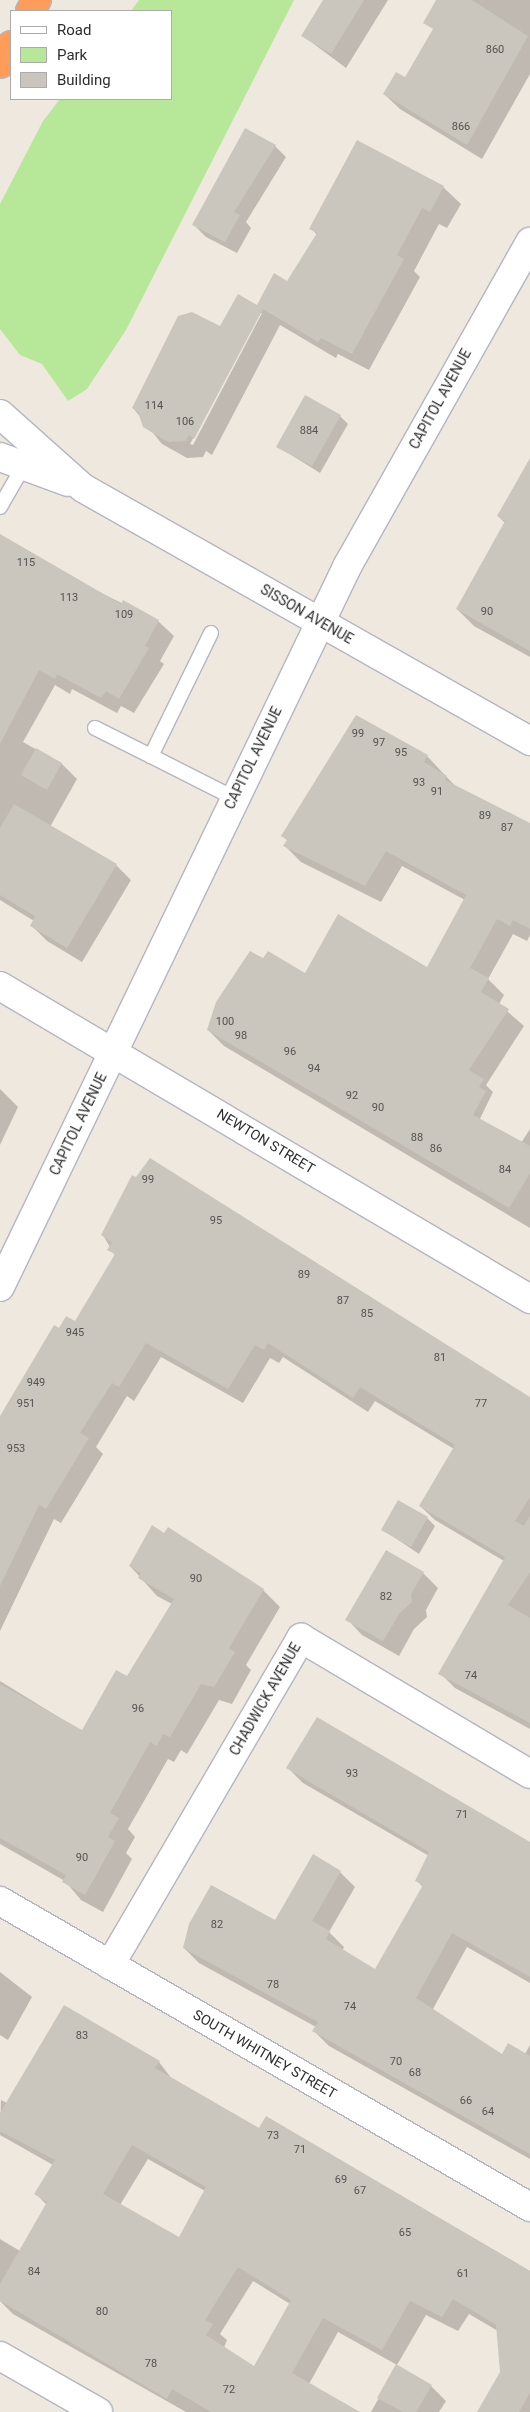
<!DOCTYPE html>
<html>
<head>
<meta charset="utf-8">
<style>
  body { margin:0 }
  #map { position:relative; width:530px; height:2412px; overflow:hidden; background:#efe8df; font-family:Roboto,sans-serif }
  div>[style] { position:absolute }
  .green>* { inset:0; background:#b7e899 }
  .shadow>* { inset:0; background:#0003 }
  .building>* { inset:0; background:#cbc6bd }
  .roads { filter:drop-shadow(1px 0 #b3b6c1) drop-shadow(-1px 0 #b3b6c1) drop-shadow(0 1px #b3b6c1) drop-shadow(0 -1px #b3b6c1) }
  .lane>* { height:14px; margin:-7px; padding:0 7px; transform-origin:7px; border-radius:7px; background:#fff }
  .street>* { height:28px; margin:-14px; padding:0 14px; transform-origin:14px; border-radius:14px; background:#fff }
  .secondary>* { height:28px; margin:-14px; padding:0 14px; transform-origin:14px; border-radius:14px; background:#fff }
  .highway>* { height:28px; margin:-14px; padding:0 14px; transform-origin:14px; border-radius:14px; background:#ff9c5a }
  span { translate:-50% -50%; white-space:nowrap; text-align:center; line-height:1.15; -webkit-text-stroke:4px #fff; paint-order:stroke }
  .number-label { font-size:11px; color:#545351 }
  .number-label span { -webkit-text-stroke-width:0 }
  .street-label { font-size:14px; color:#2d2d2d }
  .legend { position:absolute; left:10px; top:10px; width:162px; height:90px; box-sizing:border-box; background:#fff; border:1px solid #ababab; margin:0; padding:6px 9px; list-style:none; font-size:15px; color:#2d2d2d }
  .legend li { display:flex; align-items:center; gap:10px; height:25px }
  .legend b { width:25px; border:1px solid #ababab }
</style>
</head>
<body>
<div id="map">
  <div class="green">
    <div style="clip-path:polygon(139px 0,294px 0,126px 330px,87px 389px,68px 401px,42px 364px,20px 355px,0 329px,0 204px,43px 121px,60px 99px,171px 99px,171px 11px,131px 11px)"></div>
  </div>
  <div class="shadow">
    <div style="clip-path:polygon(324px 0,388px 0,346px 68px,303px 36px)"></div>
    <div style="clip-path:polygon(450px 0,530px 0,530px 74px,482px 159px,400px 109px,384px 94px,405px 79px)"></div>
    <div style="clip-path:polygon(evenodd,358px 142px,443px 187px,461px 204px,447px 228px,439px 224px,414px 271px,420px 277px,369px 370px,338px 354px,336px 358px,280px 325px,212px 455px,206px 451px,203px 457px,187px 458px,162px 444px,133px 408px,220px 328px,258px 307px,287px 283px,317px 235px,311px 228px,358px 142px,259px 313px,262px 313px,193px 445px,190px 444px,259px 313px)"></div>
    <div style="clip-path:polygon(275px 146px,286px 157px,246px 222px,251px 228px,237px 253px,206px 237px,194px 225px)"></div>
    <div style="clip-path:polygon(340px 416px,348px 424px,320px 473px,277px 446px)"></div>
    <div style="clip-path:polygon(530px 459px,530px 657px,474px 626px,457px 609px,505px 523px,498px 516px)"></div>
    <div style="clip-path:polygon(0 543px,158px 621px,174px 636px,160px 661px,164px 664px,134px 713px,121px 706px,117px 713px,72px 689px,70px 694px,55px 685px,23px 742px,62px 764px,77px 779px,50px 827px,116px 865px,131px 880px,82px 962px,47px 941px,31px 925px,34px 921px,0 900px)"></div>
    <div style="clip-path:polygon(357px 716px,427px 756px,458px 789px,530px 825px,530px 935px,527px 941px,513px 934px,488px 979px,504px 995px,499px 1004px,524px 1026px,486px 1085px,493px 1092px,474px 1131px,521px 1143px,530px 1129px,530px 1228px,224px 1046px,208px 1030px,306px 975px,428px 968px,465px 900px,402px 866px,381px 902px,301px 862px,285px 846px,288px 841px,283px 836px)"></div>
    <div style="clip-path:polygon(0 1089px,18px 1107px,0 1145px)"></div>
    <div style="clip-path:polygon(103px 1235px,530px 1399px,530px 1729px,455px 1688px,440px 1673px,504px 1561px,435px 1520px,420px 1506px,454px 1449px,375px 1401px,368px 1412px,283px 1357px,279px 1363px,270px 1358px,243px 1403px,161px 1357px,134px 1401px,127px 1396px,96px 1447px,103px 1454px,61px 1523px,54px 1519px,0 1631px,0 1430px,60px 1330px,75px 1323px,115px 1256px)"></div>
    <div style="clip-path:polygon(427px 1518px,435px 1526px,419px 1554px,382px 1529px)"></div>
    <div style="clip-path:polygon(130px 1566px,263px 1590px,280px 1607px,246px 1665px,251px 1670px,232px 1704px,219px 1700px,187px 1754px,181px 1750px,174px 1762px,168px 1759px,128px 1829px,135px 1837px,126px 1853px,132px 1859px,103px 1912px,81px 1900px,65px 1881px,0 1844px,0 1681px,83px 1732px,127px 1678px,172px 1604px,157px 1596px)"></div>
    <div style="clip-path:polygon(423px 1573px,438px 1588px,426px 1610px,427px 1617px,414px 1629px,399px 1656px,362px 1635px,347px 1619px)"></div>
    <div style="clip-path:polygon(288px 1768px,530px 1843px,530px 1983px,467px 1947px,433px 2009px,502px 2056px,525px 2054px,530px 2045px,530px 2159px,329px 2046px,314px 2031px,316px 2027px,199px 1963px,184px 1948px,212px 1887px,276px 1922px,340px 1872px,355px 1887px,329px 1932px,344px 1947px,342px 1951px,376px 1971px,423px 1887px,417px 1881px,429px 1856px,303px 1783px)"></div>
    <div style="clip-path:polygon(0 1972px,32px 1997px,8px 2040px,0 2035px)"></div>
    <div style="clip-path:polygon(evenodd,159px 2062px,172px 2079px,260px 2130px,267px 2118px,530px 2271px,530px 2412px,489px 2412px,502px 2372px,498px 2331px,469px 2314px,458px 2331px,426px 2315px,397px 2365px,338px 2332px,309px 2384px,357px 2412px,186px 2412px,13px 2314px,0 2301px,0 2239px,20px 2251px,47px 2205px,36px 2194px,53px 2165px,0 2135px,1px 2100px,7px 2103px,159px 2062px,148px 2159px,205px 2191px,180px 2239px,120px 2205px,148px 2159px,159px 2062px,253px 2281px,290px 2304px,254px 2368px,223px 2350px,227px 2340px,220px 2334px,253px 2281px)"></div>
    <div style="clip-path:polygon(397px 2366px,431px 2386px,446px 2401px,439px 2412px,371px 2412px)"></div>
  </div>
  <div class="building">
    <div style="clip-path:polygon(323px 0,364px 0,331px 54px,301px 36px)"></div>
    <div style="clip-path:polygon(436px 0,472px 0,528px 36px,467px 145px,383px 94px,396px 72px,405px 77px,433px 29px,423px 23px)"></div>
    <div style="clip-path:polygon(245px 128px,276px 145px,234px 212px,240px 215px,225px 242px,192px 225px)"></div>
    <div style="clip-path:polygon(357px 140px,444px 186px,430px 212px,422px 208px,397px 255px,404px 259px,352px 354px,321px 338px,318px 342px,263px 309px,194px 439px,189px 435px,186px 441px,168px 442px,143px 427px,138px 412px,132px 408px,178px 316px,192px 312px,220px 326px,238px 294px,257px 305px,274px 273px,287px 281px,317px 233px,309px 229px)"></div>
    <div style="clip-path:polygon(305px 395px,341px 415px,312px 466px,276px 447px)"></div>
    <div style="clip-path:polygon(530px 458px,530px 651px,456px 609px,505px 521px,497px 516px)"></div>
    <div style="clip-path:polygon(0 534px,121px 604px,123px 600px,159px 620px,145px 646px,149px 648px,119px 699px,106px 691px,101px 698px,57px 674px,55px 679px,39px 670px,0 744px)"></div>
    <div style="clip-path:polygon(356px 715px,428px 755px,424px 762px,447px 776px,445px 780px,530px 823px,530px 929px,513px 920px,510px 926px,497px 919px,470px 968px,489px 978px,481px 992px,509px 1009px,469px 1070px,484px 1079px,479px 1087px,486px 1091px,473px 1115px,530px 1146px,530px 1173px,509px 1208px,207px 1030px,216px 1002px,250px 951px,263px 958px,268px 951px,305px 973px,338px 914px,427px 967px,466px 895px,386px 851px,365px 886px,283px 846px,287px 840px,281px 836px)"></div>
    <div style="clip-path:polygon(36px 748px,62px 763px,47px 790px,21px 775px)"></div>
    <div style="clip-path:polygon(14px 804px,117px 864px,67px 948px,30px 926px,35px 916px,0 895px,0 828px)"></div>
    <div style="clip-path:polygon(150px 1158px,530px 1397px,530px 1497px,515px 1521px,524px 1526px,530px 1516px,530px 1572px,508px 1605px,530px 1618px,530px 1723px,438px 1674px,505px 1557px,419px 1506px,455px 1445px,360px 1387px,353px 1398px,268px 1343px,264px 1350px,255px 1345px,228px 1389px,146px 1343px,119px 1387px,112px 1383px,80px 1433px,89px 1438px,46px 1509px,39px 1505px,0 1586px,0 1416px,54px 1325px,59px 1328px,66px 1316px,75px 1321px,115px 1254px,107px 1250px,112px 1242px,101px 1235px,132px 1175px,136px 1177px)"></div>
    <div style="clip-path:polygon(398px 1500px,428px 1517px,411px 1547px,381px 1530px)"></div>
    <div style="clip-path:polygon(152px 1525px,164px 1533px,168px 1527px,264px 1589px,229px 1648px,235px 1652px,214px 1687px,201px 1684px,170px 1737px,163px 1734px,157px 1746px,150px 1742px,110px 1813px,119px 1818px,108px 1837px,115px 1841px,85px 1895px,62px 1882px,66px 1875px,0 1838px,0 1684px,82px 1730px,116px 1670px,127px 1676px,174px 1599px,138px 1578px,141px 1573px,129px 1566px)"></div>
    <div style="clip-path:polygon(386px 1550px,424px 1572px,411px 1594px,412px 1602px,399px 1614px,383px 1641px,345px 1620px)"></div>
    <div style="clip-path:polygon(317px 1717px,530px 1842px,530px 1977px,452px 1933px,416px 1998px,502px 2054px,508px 2043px,530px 2056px,530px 2154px,312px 2031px,318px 2022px,183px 1948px,189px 1924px,211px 1885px,275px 1920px,313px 1854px,341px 1871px,312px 1921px,330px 1931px,326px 1939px,375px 1969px,423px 1885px,415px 1881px,429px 1852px,286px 1768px)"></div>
    <div style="clip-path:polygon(evenodd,64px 2005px,160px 2061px,155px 2068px,259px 2128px,266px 2116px,530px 2271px,530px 2393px,519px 2412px,477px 2412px,500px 2372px,496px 2325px,453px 2299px,442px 2317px,410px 2301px,382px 2350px,323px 2318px,292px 2373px,360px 2412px,211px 2412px,172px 2389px,167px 2399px,0 2301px,0 2284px,47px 2202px,34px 2194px,55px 2160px,0 2131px,0 2113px,64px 2005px,132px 2145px,206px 2187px,179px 2237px,103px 2194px,132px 2145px,64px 2005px,238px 2267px,291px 2300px,254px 2366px,206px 2335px,213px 2324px,205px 2320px,238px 2267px)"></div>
    <div style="clip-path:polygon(396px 2364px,432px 2385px,416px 2412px,403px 2412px,377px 2398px)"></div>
  </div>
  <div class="roads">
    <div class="lane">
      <div style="left:0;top:507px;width:46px;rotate:-60.1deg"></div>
      <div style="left:211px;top:633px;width:137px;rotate:116deg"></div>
      <div style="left:151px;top:756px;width:93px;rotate:26.8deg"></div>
      <div style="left:95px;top:728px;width:63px;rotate:26.6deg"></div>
    </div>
    <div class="street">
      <div style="left:0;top:986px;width:616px;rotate:30.56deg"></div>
      <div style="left:0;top:1901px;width:612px;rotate:30deg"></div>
      <div style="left:110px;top:1965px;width:379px;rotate:-59.7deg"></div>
      <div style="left:301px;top:1638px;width:266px;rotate:30.7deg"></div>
      <div style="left:0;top:2356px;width:113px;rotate:29.7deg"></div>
    </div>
    <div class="secondary">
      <div style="left:0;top:414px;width:111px;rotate:41.7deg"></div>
      <div style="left:83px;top:488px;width:514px;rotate:29.51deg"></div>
      <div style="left:0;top:457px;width:72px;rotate:20.2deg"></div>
      <div style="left:0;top:1287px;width:801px;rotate:-64.27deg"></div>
      <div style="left:348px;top:565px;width:371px;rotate:-60.6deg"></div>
    </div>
    <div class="highway">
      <div style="left:30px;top:11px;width:13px;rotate:-58deg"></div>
      <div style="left:0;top:64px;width:22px;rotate:-60deg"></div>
    </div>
  </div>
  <div class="number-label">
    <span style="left:495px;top:50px">860</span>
    <span style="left:461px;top:127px">866</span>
    <span style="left:154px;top:406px">114</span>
    <span style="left:185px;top:422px">106</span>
    <span style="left:309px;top:431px">884</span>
    <span style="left:26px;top:563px">115</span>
    <span style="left:69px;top:598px">113</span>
    <span style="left:487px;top:612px">90</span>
    <span style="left:124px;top:615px">109</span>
    <span style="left:358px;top:734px">99</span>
    <span style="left:379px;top:743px">97</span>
    <span style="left:401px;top:753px">95</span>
    <span style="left:419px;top:783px">93</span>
    <span style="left:437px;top:792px">91</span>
    <span style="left:485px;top:816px">89</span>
    <span style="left:507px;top:828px">87</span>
    <span style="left:225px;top:1022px">100</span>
    <span style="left:241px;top:1036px">98</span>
    <span style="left:290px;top:1052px">96</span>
    <span style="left:314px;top:1069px">94</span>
    <span style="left:352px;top:1096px">92</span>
    <span style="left:378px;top:1108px">90</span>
    <span style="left:417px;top:1138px">88</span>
    <span style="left:436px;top:1149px">86</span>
    <span style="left:505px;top:1170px">84</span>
    <span style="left:148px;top:1180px">99</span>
    <span style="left:216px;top:1221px">95</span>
    <span style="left:304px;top:1275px">89</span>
    <span style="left:343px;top:1301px">87</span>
    <span style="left:367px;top:1314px">85</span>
    <span style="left:75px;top:1333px">945</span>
    <span style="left:440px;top:1358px">81</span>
    <span style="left:36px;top:1383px">949</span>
    <span style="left:26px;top:1404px">951</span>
    <span style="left:481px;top:1404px">77</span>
    <span style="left:16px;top:1449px">953</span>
    <span style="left:196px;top:1579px">90</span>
    <span style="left:386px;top:1597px">82</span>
    <span style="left:471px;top:1676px">74</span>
    <span style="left:138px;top:1709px">96</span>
    <span style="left:352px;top:1774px">93</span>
    <span style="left:462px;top:1815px">71</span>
    <span style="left:82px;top:1858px">90</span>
    <span style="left:217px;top:1925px">82</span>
    <span style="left:273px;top:1985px">78</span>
    <span style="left:350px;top:2007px">74</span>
    <span style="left:82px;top:2036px">83</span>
    <span style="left:396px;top:2062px">70</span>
    <span style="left:415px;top:2073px">68</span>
    <span style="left:466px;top:2101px">66</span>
    <span style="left:488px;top:2112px">64</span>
    <span style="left:273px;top:2136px">73</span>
    <span style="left:300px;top:2150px">71</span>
    <span style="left:341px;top:2180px">69</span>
    <span style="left:360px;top:2191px">67</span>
    <span style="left:405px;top:2233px">65</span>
    <span style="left:34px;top:2272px">84</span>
    <span style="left:463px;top:2274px">61</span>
    <span style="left:102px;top:2312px">80</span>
    <span style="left:151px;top:2364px">78</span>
    <span style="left:229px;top:2390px">72</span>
  </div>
  <div class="street-label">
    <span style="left:440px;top:399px;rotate:-61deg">CAPITOL AVENUE</span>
    <span style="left:307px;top:614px;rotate:30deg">SISSON AVENUE</span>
    <span style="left:253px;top:758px;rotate:-64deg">CAPITOL AVENUE</span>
    <span style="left:78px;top:1124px;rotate:-64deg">CAPITOL AVENUE</span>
    <span style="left:266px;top:1141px;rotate:31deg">NEWTON STREET</span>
    <span style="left:265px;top:1699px;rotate:-60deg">CHADWICK AVENUE</span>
    <span style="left:265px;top:2054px;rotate:30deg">SOUTH WHITNEY STREET</span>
  </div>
  <ul class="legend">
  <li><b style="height:6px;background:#fff"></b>Road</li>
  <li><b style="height:14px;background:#b7e899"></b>Park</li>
  <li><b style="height:14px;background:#cbc6bd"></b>Building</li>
  </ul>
</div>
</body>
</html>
